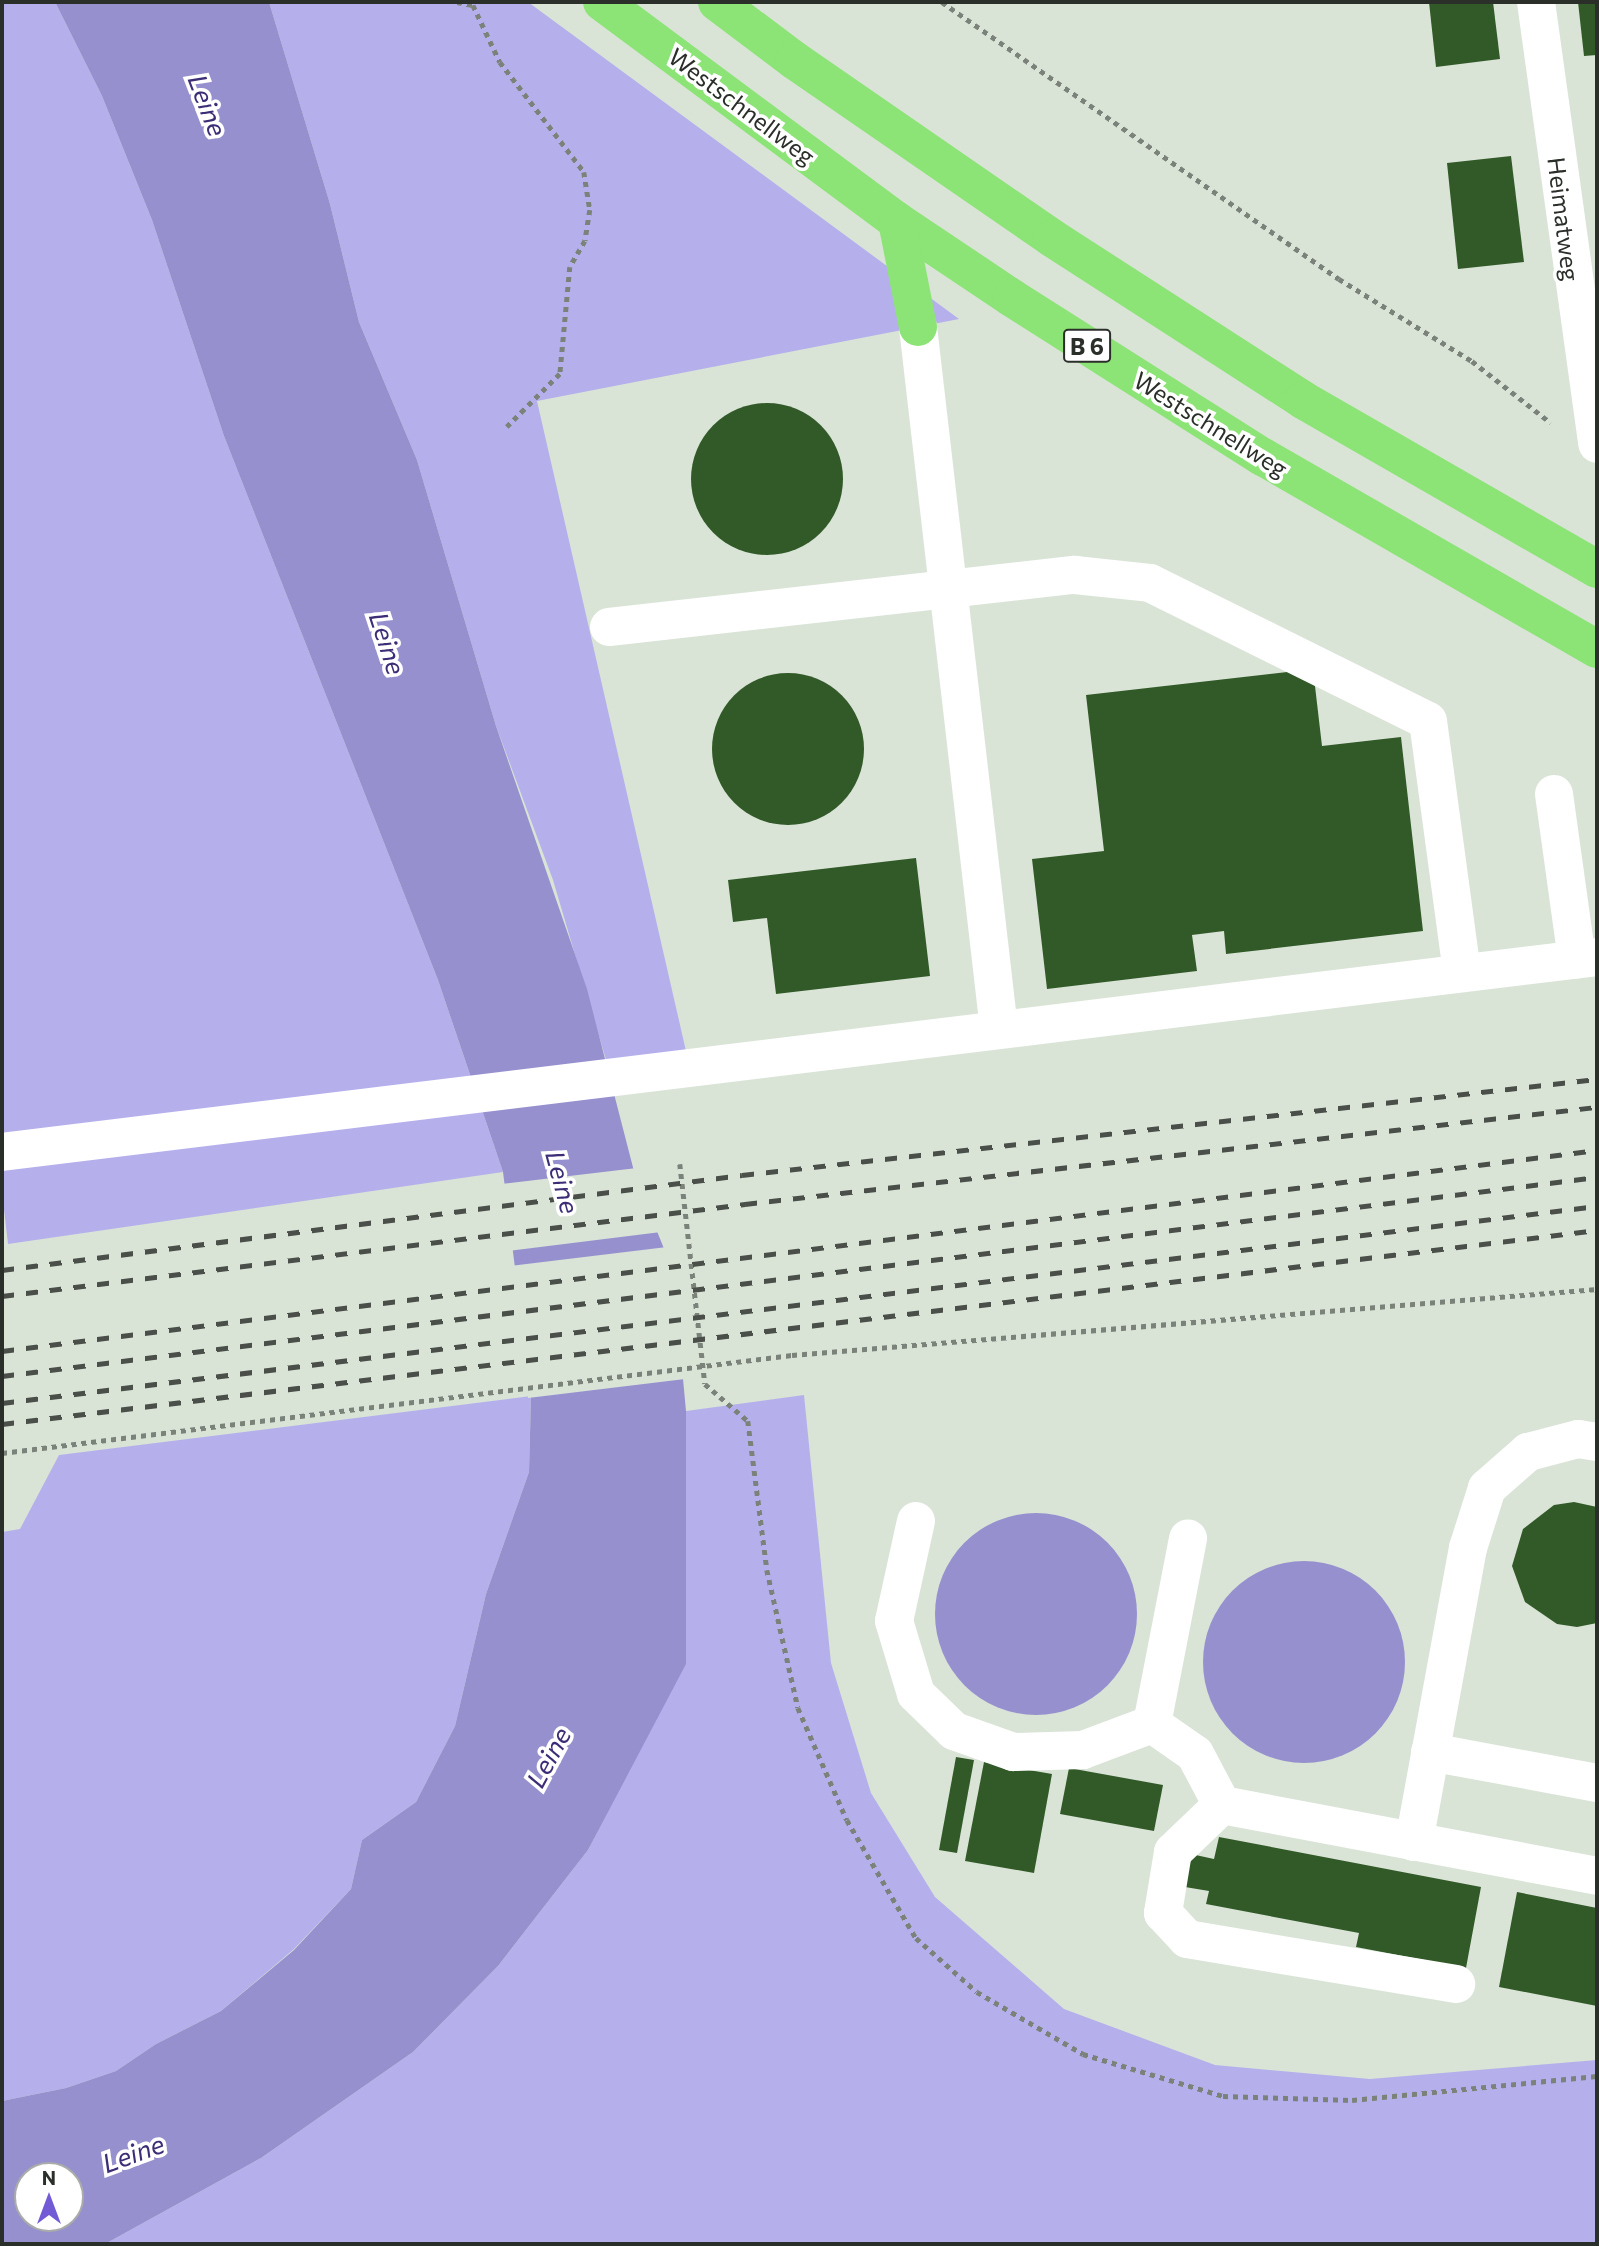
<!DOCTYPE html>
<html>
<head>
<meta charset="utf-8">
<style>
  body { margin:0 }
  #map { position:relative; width:1599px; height:2246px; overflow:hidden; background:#d9e4d7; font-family:Commissioner,sans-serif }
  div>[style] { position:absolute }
  .green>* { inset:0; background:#b5b0ec }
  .water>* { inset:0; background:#9691ce }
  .round { border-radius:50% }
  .pier>* { inset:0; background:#d9e4d7 }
  .building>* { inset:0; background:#325a28 }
  .path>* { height:4.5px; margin-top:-2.25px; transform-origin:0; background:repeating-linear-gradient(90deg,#7b827a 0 5px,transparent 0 10px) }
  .minor>* { height:38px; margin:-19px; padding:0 19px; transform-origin:19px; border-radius:19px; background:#fff }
  .highway>* { height:38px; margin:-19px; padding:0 19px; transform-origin:19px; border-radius:19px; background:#8ce376 }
  .rail>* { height:5px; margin-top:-2.5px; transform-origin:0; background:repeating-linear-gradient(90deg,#4a4f49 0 12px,transparent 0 24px) }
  span { translate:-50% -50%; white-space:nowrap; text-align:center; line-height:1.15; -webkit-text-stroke:7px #fff; paint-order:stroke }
  .shield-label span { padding:2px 5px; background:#fff; border:2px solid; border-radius:5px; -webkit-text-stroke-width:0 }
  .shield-label { font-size:23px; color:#2b2f2a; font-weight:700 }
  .street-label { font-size:24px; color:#2b2f2a }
  .water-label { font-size:26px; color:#3c2d76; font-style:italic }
  .frame { position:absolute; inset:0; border:4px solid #2b2f2a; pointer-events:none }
  .north { position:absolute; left:14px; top:2162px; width:70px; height:70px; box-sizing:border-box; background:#fff; border:2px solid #aaacaa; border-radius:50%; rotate:0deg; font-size:19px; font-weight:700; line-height:28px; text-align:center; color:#2b2f2a }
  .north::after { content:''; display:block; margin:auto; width:24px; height:32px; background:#735bd5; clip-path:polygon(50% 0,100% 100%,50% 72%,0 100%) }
</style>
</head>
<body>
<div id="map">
  <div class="green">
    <div style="clip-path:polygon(2px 2px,55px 2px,102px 96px,152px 220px,224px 436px,438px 980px,503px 1172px,8px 1244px,2px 1192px)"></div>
    <div style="clip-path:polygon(269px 2px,528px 2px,959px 319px,537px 401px,686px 1051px,607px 1063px,553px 880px,496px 726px,417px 460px,359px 322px,330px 204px)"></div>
    <div style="clip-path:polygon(804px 1395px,831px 1663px,871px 1793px,935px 1897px,1064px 2009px,1215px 2065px,1370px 2079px,1597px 2060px,1597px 2244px,105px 2244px,261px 2158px,413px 2052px,498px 1966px,588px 1850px,628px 1772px,686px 1579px,686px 1411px)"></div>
    <div style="clip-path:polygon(531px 1396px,529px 1472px,486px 1594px,455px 1726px,416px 1802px,362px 1840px,351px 1889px,294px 1949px,221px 2011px,156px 2044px,116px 2071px,66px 2088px,2px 2101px,2px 1532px,20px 1529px,59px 1455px)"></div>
  </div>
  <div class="water">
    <div style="clip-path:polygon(evenodd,55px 2px,269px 2px,330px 204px,359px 322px,417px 460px,496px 726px,587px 989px,636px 1179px,673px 1271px,686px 1411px,686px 1664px,588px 1850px,498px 1966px,413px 2052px,261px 2158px,105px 2244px,2px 2244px,2px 2101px,66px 2088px,116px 2071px,156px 2044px,221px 2011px,294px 1950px,351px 1889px,362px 1840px,416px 1802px,455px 1726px,486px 1594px,529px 1472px,531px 1396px,503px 1172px,438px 980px,224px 436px,152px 220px,102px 96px,55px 2px,28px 2176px,70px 2176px,70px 2218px,28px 2218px,28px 2176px)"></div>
    <div class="round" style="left:935px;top:1513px;width:202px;height:202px"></div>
    <div class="round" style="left:1203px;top:1561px;width:202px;height:202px"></div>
  </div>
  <div class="pier">
    <div style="clip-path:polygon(637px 1168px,661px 1232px,508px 1251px,501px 1184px)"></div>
    <div style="clip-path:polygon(667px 1247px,676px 1270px,685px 1379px,528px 1398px,510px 1266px)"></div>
  </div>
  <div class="building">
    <div style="clip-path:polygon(1429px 2px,1493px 2px,1500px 59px,1436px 67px)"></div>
    <div style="clip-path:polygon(1578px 2px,1597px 2px,1597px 55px,1584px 56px)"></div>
    <div style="clip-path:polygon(1511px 156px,1524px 262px,1458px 269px,1447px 163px)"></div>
    <div class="round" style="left:691px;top:403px;width:152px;height:152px"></div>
    <div style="clip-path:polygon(1313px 669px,1322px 746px,1401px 737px,1423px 931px,1226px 954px,1224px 931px,1192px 935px,1197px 971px,1047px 989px,1032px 859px,1104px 851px,1086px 695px)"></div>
    <div class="round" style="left:712px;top:673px;width:152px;height:152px"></div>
    <div style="clip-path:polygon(916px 858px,930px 976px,776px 994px,767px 918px,733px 922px,728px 880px)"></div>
    <div style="clip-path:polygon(1574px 1502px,1597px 1507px,1597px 1623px,1577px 1627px,1557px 1624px,1525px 1602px,1512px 1566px,1523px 1529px,1554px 1505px)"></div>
    <div style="clip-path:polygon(956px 1757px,974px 1760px,957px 1853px,939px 1850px)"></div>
    <div style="clip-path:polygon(984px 1762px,1052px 1774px,1034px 1873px,965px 1861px)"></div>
    <div style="clip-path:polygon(1069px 1768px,1163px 1785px,1154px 1831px,1060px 1814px)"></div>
    <div style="clip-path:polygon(1219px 1837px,1481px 1887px,1466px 1968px,1356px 1947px,1359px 1933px,1206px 1904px,1209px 1891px,1185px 1887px,1191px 1854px,1214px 1859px)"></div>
    <div style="clip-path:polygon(1517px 1892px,1597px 1908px,1597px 2006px,1499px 1987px)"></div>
  </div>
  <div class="path">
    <div style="left:457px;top:2px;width:16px;rotate:11deg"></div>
    <div style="left:473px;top:5px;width:63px;rotate:64.7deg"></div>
    <div style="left:500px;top:62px;width:138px;rotate:52.6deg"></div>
    <div style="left:584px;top:172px;width:38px;rotate:81deg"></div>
    <div style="left:590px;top:210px;width:31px;rotate:99deg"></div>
    <div style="left:585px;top:241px;width:30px;rotate:120deg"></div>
    <div style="left:570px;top:267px;width:107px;rotate:95.3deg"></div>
    <div style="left:560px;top:374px;width:75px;rotate:135deg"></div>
    <div style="left:942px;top:2px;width:484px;rotate:34.9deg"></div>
    <div style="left:1339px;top:279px;width:156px;rotate:31.7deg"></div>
    <div style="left:1472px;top:361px;width:100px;rotate:38.1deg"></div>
    <div style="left:680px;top:1164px;width:221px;rotate:83.5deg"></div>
    <div style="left:705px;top:1384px;width:57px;rotate:40.7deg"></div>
    <div style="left:748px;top:1421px;width:150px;rotate:82.7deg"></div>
    <div style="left:767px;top:1570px;width:141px;rotate:77.3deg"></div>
    <div style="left:798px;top:1708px;width:122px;rotate:66.4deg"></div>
    <div style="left:847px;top:1820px;width:137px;rotate:59.7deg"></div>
    <div style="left:916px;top:1938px;width:81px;rotate:41.5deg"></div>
    <div style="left:977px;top:1992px;width:123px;rotate:30.3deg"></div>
    <div style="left:1083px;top:2054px;width:146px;rotate:16.7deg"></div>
    <div style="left:1223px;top:2096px;width:129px;rotate:1.8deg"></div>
    <div style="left:1352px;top:2100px;width:246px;rotate:-5.6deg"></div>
    <div style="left:2px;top:1453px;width:796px;rotate:-7.07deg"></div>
    <div style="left:792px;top:1355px;width:808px;rotate:-4.69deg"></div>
  </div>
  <div class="minor">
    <div style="left:1536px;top:2px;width:446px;rotate:82.1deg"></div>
    <div style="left:918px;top:327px;width:707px;rotate:83.42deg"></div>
    <div style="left:609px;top:627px;width:469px;rotate:-6.4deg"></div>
    <div style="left:1075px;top:575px;width:75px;rotate:6.1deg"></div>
    <div style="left:1150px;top:583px;width:310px;rotate:26.4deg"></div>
    <div style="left:1428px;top:721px;width:254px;rotate:82.3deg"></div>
    <div style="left:1554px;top:794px;width:167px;rotate:82.1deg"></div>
    <div style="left:2px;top:1152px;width:1607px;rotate:-6.97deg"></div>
    <div style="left:916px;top:1521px;width:102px;rotate:102.4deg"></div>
    <div style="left:894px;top:1621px;width:76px;rotate:73.2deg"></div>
    <div style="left:916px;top:1694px;width:53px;rotate:44.2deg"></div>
    <div style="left:954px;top:1731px;width:63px;rotate:19.6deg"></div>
    <div style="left:1013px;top:1752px;width:70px;rotate:-1.6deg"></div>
    <div style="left:1083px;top:1750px;width:74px;rotate:-20.6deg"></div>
    <div style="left:1152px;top:1724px;width:52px;rotate:34.9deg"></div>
    <div style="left:1195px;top:1754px;width:58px;rotate:62.1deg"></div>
    <div style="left:1222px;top:1805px;width:382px;rotate:10.7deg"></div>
    <div style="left:1152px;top:1724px;width:189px;rotate:-79deg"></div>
    <div style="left:1430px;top:1752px;width:170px;rotate:10.5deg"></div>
    <div style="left:1222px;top:1805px;width:68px;rotate:136.2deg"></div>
    <div style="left:1173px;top:1852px;width:62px;rotate:99.3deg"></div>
    <div style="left:1163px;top:1913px;width:35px;rotate:47deg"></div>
    <div style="left:1187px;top:1939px;width:273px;rotate:9.5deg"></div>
    <div style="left:1414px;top:1842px;width:299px;rotate:-79.6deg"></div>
    <div style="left:1468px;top:1548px;width:63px;rotate:-72.4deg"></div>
    <div style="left:1487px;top:1488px;width:55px;rotate:-41.3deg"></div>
    <div style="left:1528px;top:1452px;width:52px;rotate:-14.6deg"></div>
    <div style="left:1578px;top:1439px;width:19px;rotate:9deg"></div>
  </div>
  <div class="highway">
    <div style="left:602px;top:2px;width:367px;rotate:36.6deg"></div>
    <div style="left:897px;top:221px;width:138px;rotate:33.8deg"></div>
    <div style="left:1012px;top:298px;width:297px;rotate:32.4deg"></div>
    <div style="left:1263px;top:457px;width:385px;rotate:29.9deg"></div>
    <div style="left:717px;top:2px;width:96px;rotate:37deg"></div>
    <div style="left:794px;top:60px;width:313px;rotate:34.6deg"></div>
    <div style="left:1052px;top:238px;width:299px;rotate:32.8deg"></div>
    <div style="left:1303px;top:400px;width:339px;rotate:29.9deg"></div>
    <div style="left:897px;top:221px;width:108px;rotate:78.8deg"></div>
  </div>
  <div class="rail">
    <div style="left:2px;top:1270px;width:746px;rotate:-7.32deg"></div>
    <div style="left:742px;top:1175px;width:860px;rotate:-6.41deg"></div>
    <div style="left:2px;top:1296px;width:749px;rotate:-7.06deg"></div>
    <div style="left:745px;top:1204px;width:858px;rotate:-6.5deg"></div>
    <div style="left:2px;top:1351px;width:1608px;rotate:-7.18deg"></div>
    <div style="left:2px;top:1376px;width:1607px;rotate:-7.11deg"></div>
    <div style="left:2px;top:1403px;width:1607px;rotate:-7.04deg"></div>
    <div style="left:2px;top:1424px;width:1607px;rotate:-6.93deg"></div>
  </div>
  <div class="shield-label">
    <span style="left:1087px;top:346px">B 6</span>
  </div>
  <div class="street-label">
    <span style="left:742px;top:106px;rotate:37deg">Westschnellweg</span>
    <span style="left:1564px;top:219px;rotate:83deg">Heimatweg</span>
    <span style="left:1211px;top:424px;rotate:32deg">Westschnellweg</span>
  </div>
  <div class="water-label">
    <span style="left:208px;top:105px;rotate:69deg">Leine</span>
    <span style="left:388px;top:643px;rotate:72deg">Leine</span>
    <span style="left:563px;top:1182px;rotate:75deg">Leine</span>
    <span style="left:548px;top:1757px;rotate:-62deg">Leine</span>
    <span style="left:133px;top:2153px;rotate:-20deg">Leine</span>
  </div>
  <div class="frame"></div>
  <div class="north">N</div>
</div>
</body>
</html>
